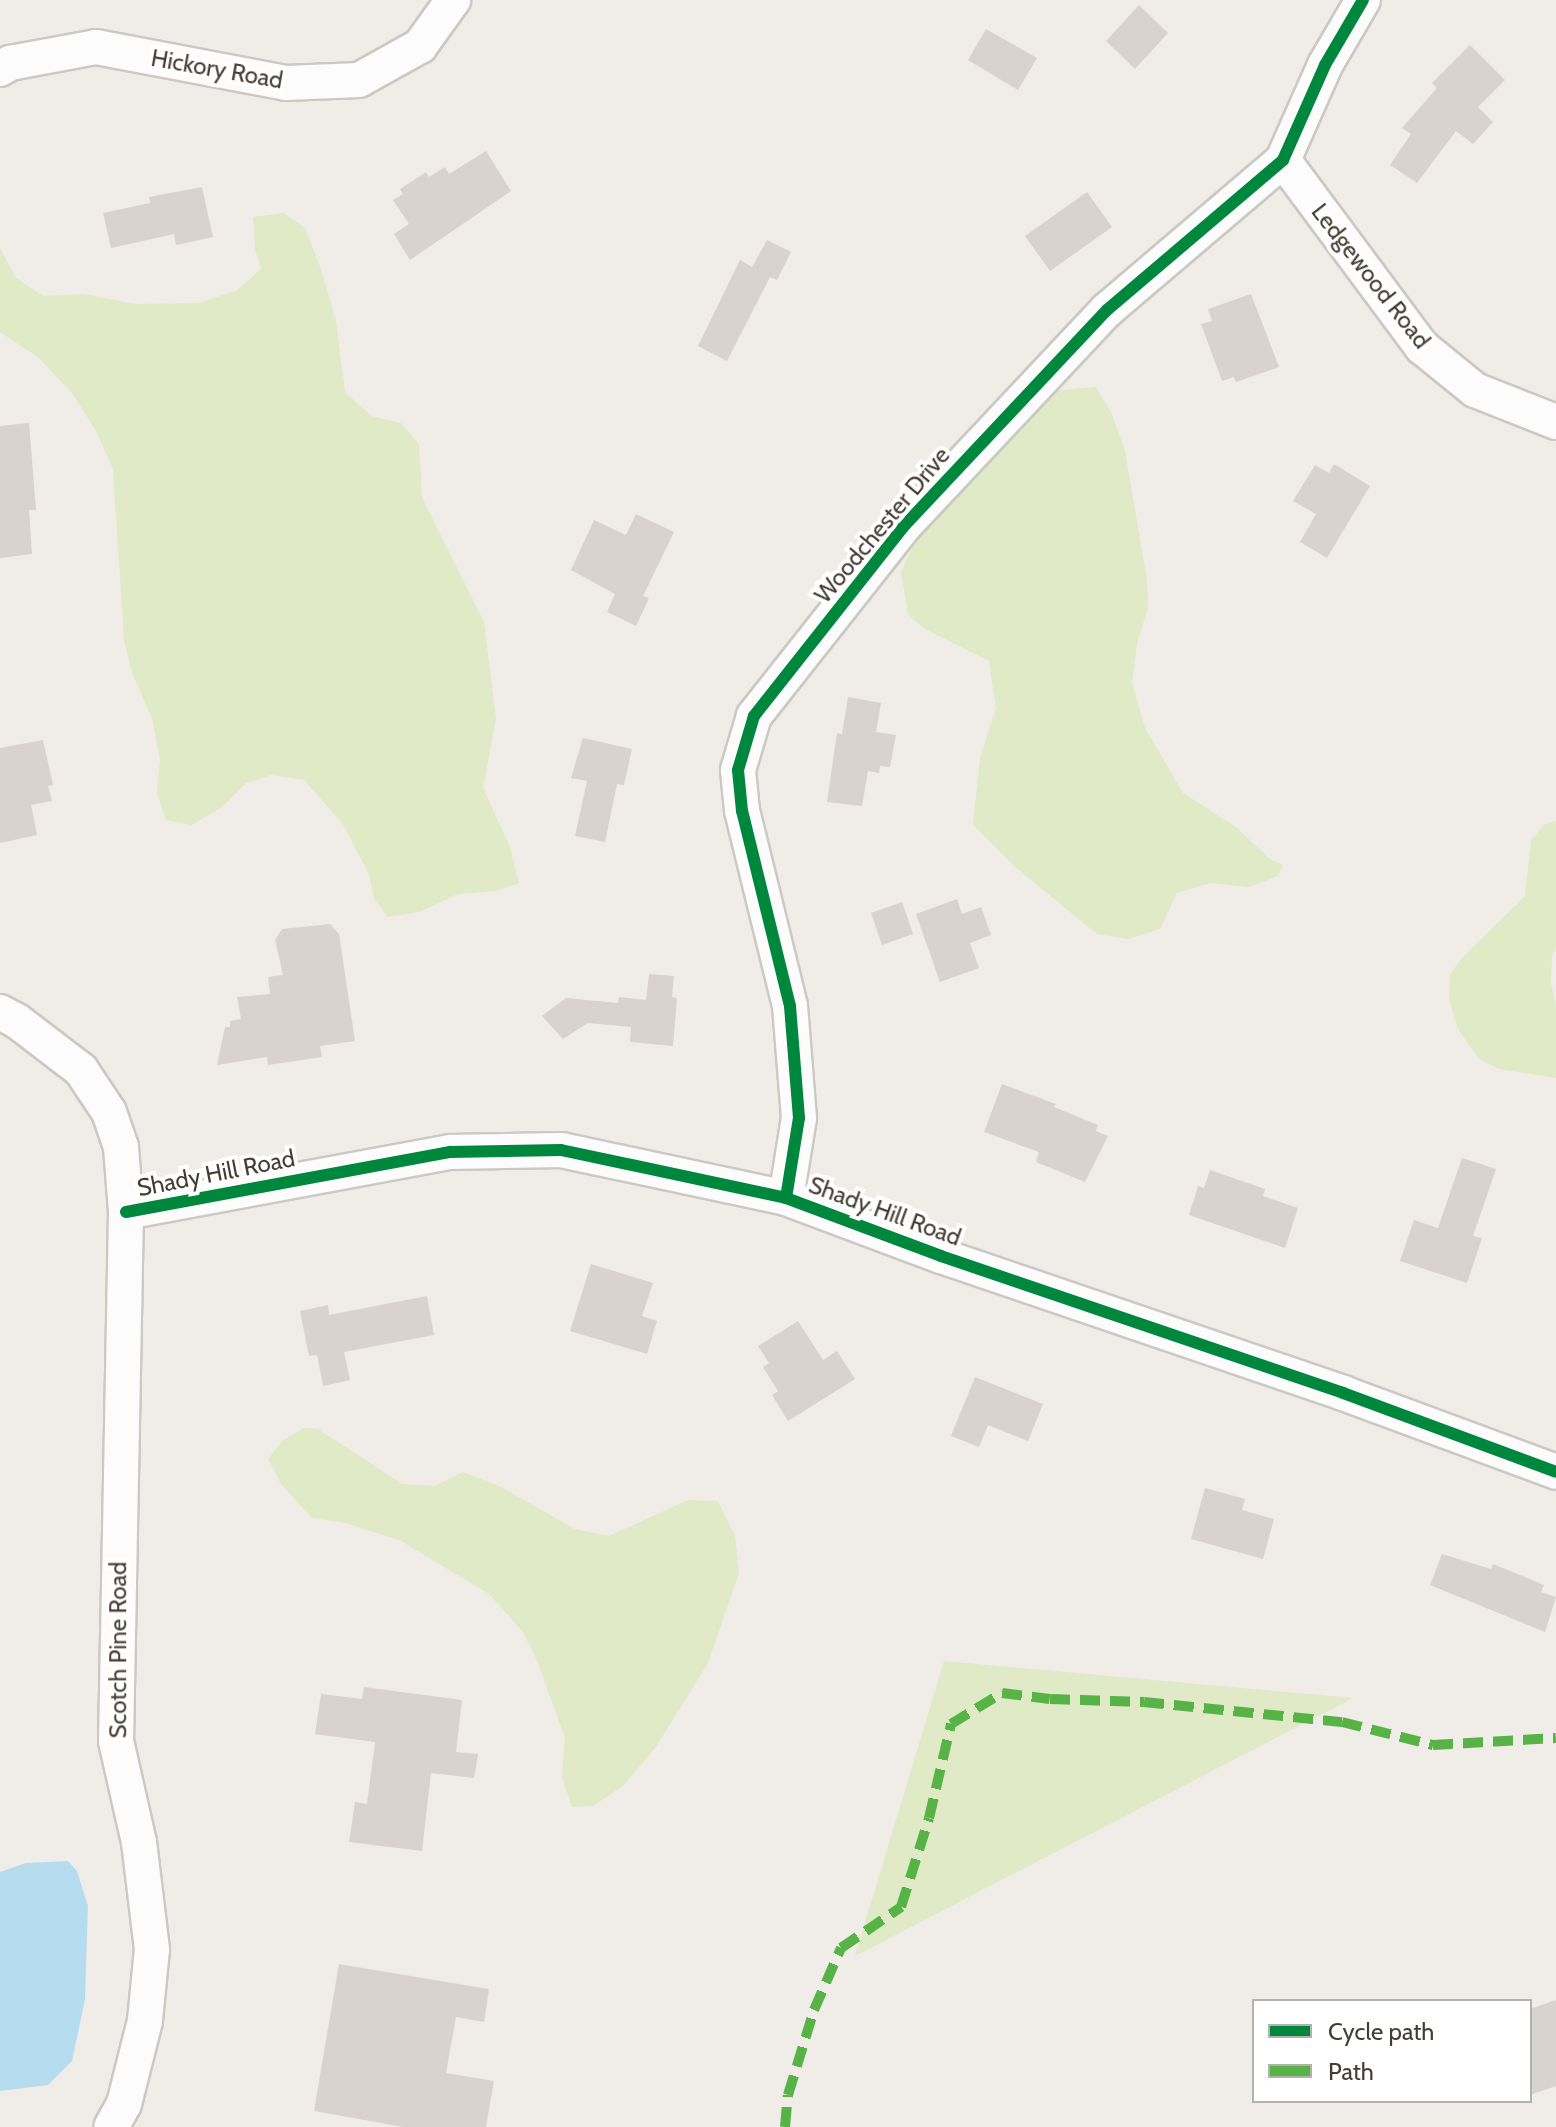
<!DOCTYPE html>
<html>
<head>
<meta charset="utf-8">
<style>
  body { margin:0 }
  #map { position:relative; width:1556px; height:2127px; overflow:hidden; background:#f0ece8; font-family:Cabin,sans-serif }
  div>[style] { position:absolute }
  .green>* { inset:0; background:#e0eac6 }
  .water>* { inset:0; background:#b6ddef }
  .building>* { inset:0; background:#d8d3cf }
  .roads { filter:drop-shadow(2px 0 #ccc8c4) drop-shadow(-2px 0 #ccc8c4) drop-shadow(0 2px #ccc8c4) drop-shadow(0 -2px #ccc8c4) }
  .minor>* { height:34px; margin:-17px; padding:0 17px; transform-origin:17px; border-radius:17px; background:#fdfcfc }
  .quiet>* { height:10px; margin-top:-5px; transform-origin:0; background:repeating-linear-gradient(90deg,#57b346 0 20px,transparent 0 30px) }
  .cycleway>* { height:12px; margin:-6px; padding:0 6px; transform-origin:6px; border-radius:6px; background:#00873e }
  span { translate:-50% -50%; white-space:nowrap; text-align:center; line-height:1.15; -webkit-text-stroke:8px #fff; paint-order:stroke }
  .street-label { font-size:24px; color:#453d34 }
  .legend { position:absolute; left:1252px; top:1999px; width:280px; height:104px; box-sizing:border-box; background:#fff; border:2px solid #b5b1ae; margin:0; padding:10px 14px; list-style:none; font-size:24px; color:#453d34 }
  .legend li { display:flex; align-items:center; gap:16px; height:40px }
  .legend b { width:40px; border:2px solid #b5b1ae }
</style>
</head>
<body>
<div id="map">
  <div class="green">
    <div style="clip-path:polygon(284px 213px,305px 228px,321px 269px,336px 321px,345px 392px,371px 416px,401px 423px,419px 444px,422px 497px,484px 622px,496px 719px,483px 788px,510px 847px,519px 883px,495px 891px,458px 894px,419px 912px,388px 917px,374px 899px,369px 874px,342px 823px,304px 780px,271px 775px,246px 783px,222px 807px,192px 825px,166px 820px,157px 793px,160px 759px,152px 718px,132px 673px,124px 640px,113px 469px,95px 429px,72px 393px,38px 357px,0 332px,0 248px,16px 278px,43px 296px,83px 294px,136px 304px,198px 303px,236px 291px,261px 269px,255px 249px,253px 217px)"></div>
    <div style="clip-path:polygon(1096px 387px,1111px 412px,1125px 451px,1147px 580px,1148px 608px,1137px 644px,1132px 683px,1145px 728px,1183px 793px,1236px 827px,1270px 859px,1283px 865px,1278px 876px,1249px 887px,1210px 883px,1177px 893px,1160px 929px,1128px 939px,1097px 934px,1013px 865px,973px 825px,980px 758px,996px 708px,989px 661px,925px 629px,908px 615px,901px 572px,912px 548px,954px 495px,1053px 391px)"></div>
    <div style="clip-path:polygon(1556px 821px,1556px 948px,1552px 956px,1551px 984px,1556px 1004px,1556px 1078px,1499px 1069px,1479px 1059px,1458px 1029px,1449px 1000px,1450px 975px,1461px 959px,1525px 896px,1531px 840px,1545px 824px)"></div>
    <div style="clip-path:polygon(304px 1428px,318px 1429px,402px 1484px,435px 1486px,463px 1472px,501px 1487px,575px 1529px,609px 1536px,688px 1500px,718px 1501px,735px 1536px,739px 1573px,708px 1663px,656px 1747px,624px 1785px,593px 1806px,572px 1807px,562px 1778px,565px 1738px,538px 1663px,523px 1632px,489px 1594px,401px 1541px,346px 1523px,312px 1518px,281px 1484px,268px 1459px,282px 1441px)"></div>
    <div style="clip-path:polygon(944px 1661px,1353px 1698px,855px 1956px)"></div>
  </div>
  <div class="water">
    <div style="clip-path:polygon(68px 1861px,77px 1871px,88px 1906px,85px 1999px,72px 2061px,48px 2085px,0 2091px,0 1872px,26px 1863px)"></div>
  </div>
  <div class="building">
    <div style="clip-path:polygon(1139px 5px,1168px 33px,1135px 69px,1106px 41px)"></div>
    <div style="clip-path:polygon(986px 29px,1037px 58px,1018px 90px,968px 60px)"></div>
    <div style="clip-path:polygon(1470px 45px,1505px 80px,1478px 107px,1493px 122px,1473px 144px,1456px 131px,1417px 183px,1390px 165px,1411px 134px,1402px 128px,1437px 88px,1432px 83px)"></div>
    <div style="clip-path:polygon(486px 151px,511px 191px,410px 260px,394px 234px,409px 224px,393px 200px,403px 194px,400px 189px,426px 172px,429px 177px,445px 167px,449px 174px)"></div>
    <div style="clip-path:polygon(202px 187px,213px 237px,176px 245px,174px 234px,111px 248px,103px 213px,150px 203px,149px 197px)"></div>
    <div style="clip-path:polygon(1087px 192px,1112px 227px,1050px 271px,1025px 236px)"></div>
    <div style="clip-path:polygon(767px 240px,791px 252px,777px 280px,770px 277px,727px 361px,698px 346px,740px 260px,752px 267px)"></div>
    <div style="clip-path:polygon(1251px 294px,1279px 367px,1236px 382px,1234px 377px,1222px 381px,1201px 324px,1212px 321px,1208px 309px)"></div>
    <div style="clip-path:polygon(29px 423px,36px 510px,29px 510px,32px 554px,0 558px,0 426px)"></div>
    <div style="clip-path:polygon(1334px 464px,1370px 486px,1327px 558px,1300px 542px,1316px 514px,1293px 501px,1315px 465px,1329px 473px)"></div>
    <div style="clip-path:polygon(636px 514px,674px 532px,643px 596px,649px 598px,636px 626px,607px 612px,615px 594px,571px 570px,594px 520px,626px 535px)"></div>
    <div style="clip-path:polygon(848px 697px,881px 703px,876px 732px,896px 735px,890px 767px,880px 766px,879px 773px,868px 771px,862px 806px,827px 802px,837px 733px,842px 734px)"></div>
    <div style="clip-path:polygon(583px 738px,632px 749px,624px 785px,617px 784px,605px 842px,575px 836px,587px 781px,571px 778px)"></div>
    <div style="clip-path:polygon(43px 740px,53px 785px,48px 786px,52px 801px,31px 805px,37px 835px,0 843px,0 748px)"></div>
    <div style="clip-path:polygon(957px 899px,962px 914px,981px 907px,991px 935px,970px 943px,979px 968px,940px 982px,916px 914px)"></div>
    <div style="clip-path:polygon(902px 902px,913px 934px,882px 945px,871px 913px)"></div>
    <div style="clip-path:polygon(330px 924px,339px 934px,355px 1041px,320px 1046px,322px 1057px,268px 1065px,267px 1057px,217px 1065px,225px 1027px,230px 1027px,230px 1021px,241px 1019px,237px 997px,270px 994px,268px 977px,283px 975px,275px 940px,282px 929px)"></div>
    <div style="clip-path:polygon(649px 974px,674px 976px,672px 997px,677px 998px,673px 1046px,630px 1042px,631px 1027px,588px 1023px,563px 1039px,542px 1016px,566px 998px,618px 1003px,619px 997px,646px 1000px)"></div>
    <div style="clip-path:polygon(1002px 1084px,1056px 1104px,1054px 1107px,1098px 1125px,1096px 1131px,1108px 1136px,1085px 1182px,1036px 1162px,1039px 1152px,984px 1132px)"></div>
    <div style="clip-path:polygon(1462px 1158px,1496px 1169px,1473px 1236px,1482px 1238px,1467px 1283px,1400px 1261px,1414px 1220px,1438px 1228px)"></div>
    <div style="clip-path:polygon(1210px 1170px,1265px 1189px,1263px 1196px,1298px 1208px,1285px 1248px,1189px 1215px,1198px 1186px,1204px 1188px)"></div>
    <div style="clip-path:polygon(591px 1264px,653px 1283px,642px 1316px,657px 1321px,647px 1354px,570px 1331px)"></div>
    <div style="clip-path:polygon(427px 1296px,434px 1335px,344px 1352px,350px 1380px,323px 1386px,317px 1355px,309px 1356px,300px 1311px,328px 1305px,329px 1315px)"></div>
    <div style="clip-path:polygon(798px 1321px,823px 1360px,837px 1351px,855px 1379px,788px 1421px,772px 1395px,778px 1391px,763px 1367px,769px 1363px,758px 1346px)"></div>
    <div style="clip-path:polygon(975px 1377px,1043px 1404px,1028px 1441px,988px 1425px,979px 1447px,951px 1436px)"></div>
    <div style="clip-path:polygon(1205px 1488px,1245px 1499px,1242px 1510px,1274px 1519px,1263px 1559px,1191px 1539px)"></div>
    <div style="clip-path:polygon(1442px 1554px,1491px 1569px,1493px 1564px,1544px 1585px,1541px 1592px,1556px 1597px,1545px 1632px,1430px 1585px)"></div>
    <div style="clip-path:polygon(364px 1687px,462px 1700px,456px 1752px,478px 1754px,474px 1778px,431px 1773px,422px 1851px,349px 1842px,355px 1802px,367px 1804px,375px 1742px,315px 1734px,321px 1694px,362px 1699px)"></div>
    <div style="clip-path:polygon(339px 1964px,489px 1989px,484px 2022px,456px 2017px,446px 2073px,494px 2081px,486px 2127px,403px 2127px,314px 2111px)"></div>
    <div style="clip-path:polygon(1556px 2000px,1556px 2086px,1530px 2095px,1530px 2009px)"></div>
  </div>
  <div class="roads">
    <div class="minor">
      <div style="left:0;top:69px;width:12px;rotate:-31deg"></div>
      <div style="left:10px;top:63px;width:87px;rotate:-10.5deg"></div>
      <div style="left:96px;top:47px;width:193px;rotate:10.7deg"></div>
      <div style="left:286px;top:83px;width:73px;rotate:-2.4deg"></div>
      <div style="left:359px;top:80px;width:70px;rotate:-29.1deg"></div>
      <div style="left:420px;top:46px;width:57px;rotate:-54.3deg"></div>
      <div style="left:1283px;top:160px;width:233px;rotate:53.4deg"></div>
      <div style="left:1422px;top:347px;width:68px;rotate:39.1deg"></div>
      <div style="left:1475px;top:390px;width:87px;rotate:21.6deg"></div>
      <div style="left:0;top:1012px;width:19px;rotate:28deg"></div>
      <div style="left:17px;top:1021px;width:81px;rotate:37.4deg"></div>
      <div style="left:81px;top:1070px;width:50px;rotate:56.3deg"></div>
      <div style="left:109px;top:1112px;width:37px;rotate:71deg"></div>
      <div style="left:121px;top:1147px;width:65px;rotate:85.6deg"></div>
      <div style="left:126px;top:1212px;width:529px;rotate:91.08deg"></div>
      <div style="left:116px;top:1741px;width:104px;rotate:77.2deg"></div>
      <div style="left:139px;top:1842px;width:108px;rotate:83.1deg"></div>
      <div style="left:152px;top:1949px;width:72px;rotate:95.6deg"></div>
      <div style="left:145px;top:2021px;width:86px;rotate:104.2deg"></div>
      <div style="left:124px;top:2104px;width:26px;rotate:119deg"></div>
      <div style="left:786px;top:1198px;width:81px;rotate:-80.8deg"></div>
      <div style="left:799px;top:1118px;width:112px;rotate:-94.6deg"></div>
      <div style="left:790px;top:1006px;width:201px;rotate:-103.8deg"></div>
      <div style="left:742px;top:811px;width:41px;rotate:-95.6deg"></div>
      <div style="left:738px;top:770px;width:56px;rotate:-73.5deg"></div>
      <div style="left:754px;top:716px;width:242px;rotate:-51.7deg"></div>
      <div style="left:904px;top:526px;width:296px;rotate:-46.8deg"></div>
      <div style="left:1107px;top:310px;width:231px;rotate:-40.4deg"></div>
      <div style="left:1283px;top:160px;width:104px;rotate:-66.1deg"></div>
      <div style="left:1325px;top:65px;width:75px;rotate:-59.7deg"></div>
      <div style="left:126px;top:1212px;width:330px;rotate:-10.5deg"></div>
      <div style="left:450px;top:1152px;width:111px;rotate:-1deg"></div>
      <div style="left:561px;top:1150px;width:230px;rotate:12deg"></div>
      <div style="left:786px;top:1198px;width:165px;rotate:20.5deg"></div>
      <div style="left:941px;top:1256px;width:425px;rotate:18.8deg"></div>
      <div style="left:1343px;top:1393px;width:227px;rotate:20.3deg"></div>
    </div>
  </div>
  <div class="quiet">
    <div style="left:785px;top:2127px;width:32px;rotate:-85deg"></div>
    <div style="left:788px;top:2095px;width:89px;rotate:-73deg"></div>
    <div style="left:814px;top:2010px;width:68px;rotate:-66.5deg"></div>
    <div style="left:841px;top:1948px;width:73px;rotate:-34.3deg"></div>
    <div style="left:901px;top:1907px;width:93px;rotate:-72.5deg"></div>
    <div style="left:929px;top:1818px;width:97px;rotate:-76.8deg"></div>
    <div style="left:951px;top:1724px;width:60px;rotate:-31.3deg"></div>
    <div style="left:1002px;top:1693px;width:48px;rotate:7.1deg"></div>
    <div style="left:1050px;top:1699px;width:94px;rotate:1.8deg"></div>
    <div style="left:1144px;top:1702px;width:199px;rotate:5.8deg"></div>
    <div style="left:1342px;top:1722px;width:94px;rotate:14.2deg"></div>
    <div style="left:1433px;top:1745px;width:123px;rotate:-3.3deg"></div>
  </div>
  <div class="cycleway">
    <div style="left:786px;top:1198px;width:81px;rotate:-80.8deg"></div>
    <div style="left:799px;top:1118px;width:112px;rotate:-94.6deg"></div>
    <div style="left:790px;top:1006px;width:201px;rotate:-103.8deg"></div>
    <div style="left:742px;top:811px;width:41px;rotate:-95.6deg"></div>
    <div style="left:738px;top:770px;width:56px;rotate:-73.5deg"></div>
    <div style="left:754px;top:716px;width:242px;rotate:-51.7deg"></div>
    <div style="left:904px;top:526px;width:296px;rotate:-46.8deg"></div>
    <div style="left:1107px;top:310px;width:231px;rotate:-40.4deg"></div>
    <div style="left:1283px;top:160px;width:104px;rotate:-66.1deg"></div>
    <div style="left:1325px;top:65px;width:75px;rotate:-59.7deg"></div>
    <div style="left:126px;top:1212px;width:330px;rotate:-10.5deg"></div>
    <div style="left:450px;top:1152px;width:111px;rotate:-1deg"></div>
    <div style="left:561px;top:1150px;width:230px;rotate:12deg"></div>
    <div style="left:786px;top:1198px;width:165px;rotate:20.5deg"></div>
    <div style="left:941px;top:1256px;width:425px;rotate:18.8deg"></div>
    <div style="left:1343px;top:1393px;width:227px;rotate:20.3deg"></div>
  </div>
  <div class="street-label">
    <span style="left:217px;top:69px;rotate:10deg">Hickory Road</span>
    <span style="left:1371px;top:276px;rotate:52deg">Ledgewood Road</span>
    <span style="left:882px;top:525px;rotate:-50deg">Woodchester Drive</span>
    <span style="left:216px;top:1173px;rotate:-11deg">Shady Hill Road</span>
    <span style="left:885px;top:1211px;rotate:20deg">Shady Hill Road</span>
    <span style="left:118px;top:1650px;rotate:-90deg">Scotch Pine Road</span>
  </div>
  <ul class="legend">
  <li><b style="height:10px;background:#00873e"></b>Cycle path</li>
  <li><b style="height:10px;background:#57b346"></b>Path</li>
  </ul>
</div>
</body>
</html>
